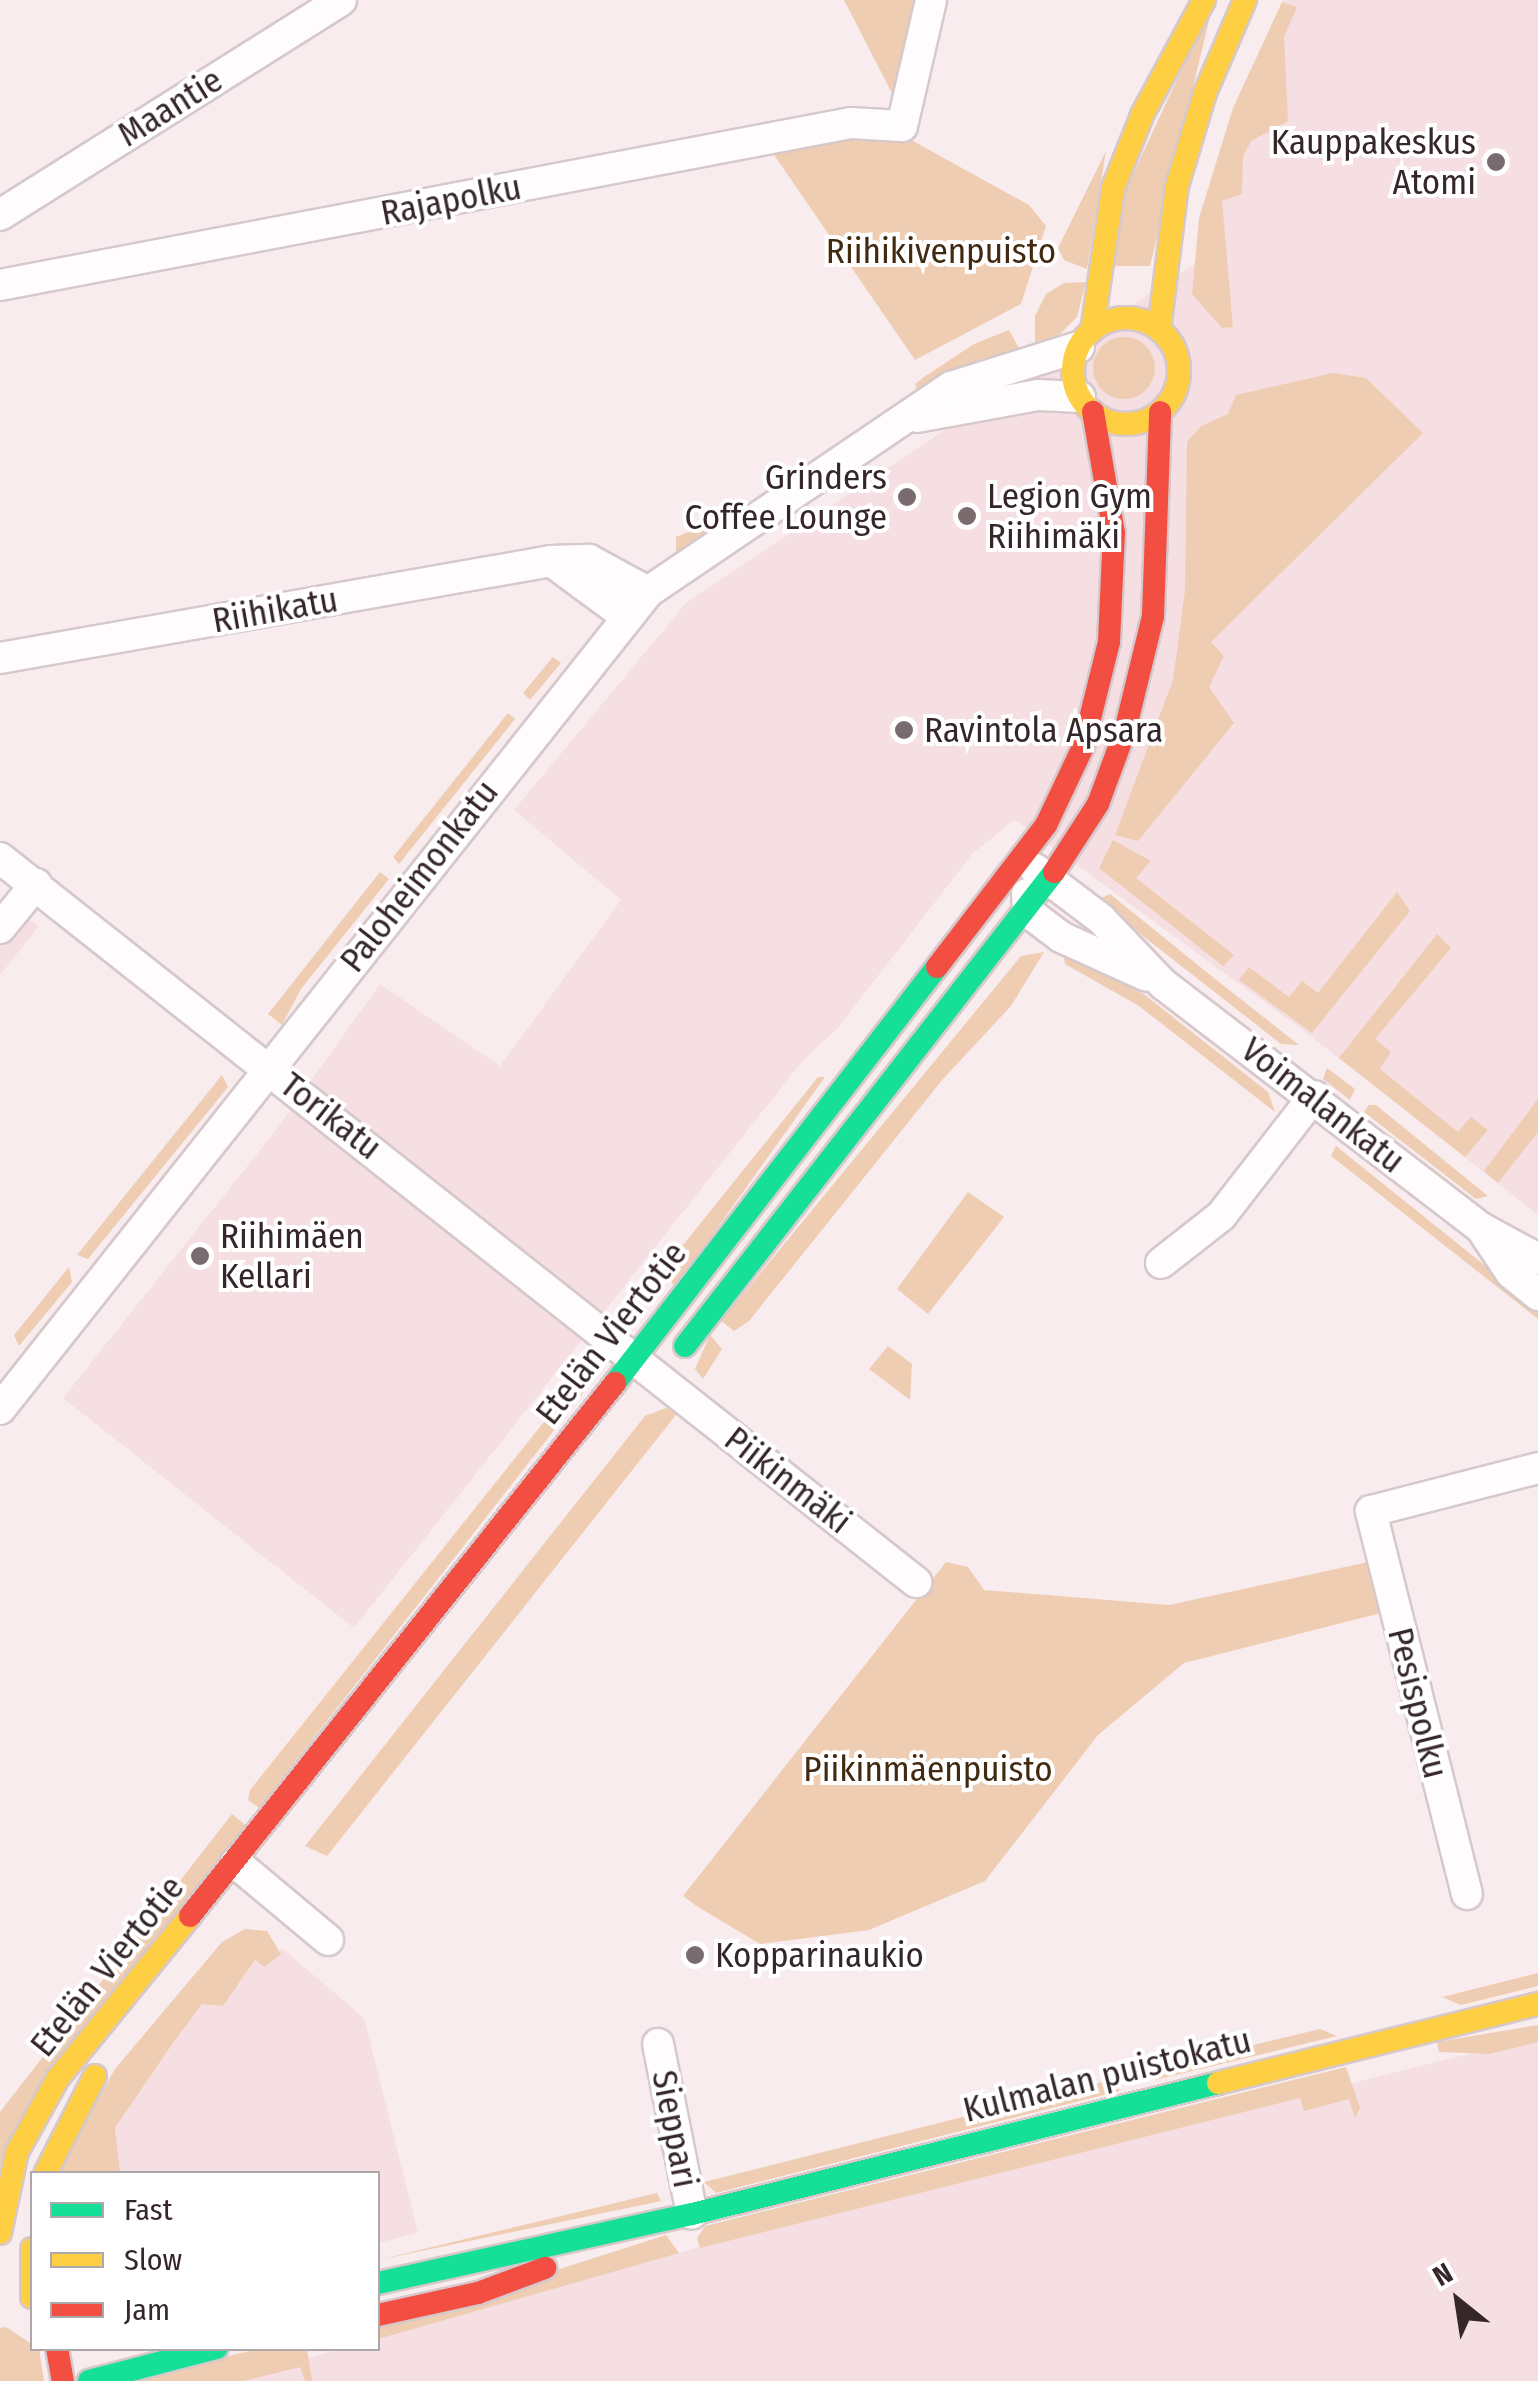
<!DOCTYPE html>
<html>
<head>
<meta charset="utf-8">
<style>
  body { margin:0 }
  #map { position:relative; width:1538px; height:2381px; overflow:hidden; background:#f9ecee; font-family:"Fira Sans Condensed",sans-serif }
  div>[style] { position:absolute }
  .built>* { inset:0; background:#f5dfe3 }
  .green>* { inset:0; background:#eecdb2 }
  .round { border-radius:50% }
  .roads { filter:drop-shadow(2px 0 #d6c8cb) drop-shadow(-2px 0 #d6c8cb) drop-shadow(0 2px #d6c8cb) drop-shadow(0 -2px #d6c8cb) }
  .street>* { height:30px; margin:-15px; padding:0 15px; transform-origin:15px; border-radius:15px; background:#fefcfc }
  .fast>* { height:22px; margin:-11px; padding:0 11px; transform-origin:11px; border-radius:11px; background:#16e098 }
  .slow>* { height:22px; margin:-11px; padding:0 11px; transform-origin:11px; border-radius:11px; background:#ffcf43 }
  .slow>.ring { margin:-11px; padding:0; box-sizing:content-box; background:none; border:22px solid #ffcf43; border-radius:50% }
  .jam>* { height:22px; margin:-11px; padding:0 11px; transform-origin:11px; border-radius:11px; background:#f24e42 }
  .dots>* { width:28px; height:28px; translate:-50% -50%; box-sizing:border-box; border:5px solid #fff; border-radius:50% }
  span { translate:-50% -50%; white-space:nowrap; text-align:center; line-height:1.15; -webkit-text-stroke:8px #fff; paint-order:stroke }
  .street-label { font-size:35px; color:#35262a }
  .poi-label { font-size:35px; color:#35262a }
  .right { translate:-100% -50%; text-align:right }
  .left { translate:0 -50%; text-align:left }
  .park-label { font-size:35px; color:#422a10 }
  .legend { position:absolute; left:30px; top:2171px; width:350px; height:180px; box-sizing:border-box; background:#fff; border:2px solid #aea8aa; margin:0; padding:12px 18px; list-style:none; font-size:30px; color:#35262a }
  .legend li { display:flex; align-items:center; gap:20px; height:50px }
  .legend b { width:50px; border:2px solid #aea8aa }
  .north { position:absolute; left:1408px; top:2251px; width:100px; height:100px; -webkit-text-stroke:8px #fff; paint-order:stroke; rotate:330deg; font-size:28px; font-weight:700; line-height:40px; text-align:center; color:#35262a }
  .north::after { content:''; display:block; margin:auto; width:35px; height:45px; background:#35262a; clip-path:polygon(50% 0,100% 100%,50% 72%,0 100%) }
</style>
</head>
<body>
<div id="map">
  <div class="built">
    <div style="clip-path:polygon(1283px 0,1538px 0,1538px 1215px,1308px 1034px,1015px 820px,973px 853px,837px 1029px,804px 1059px,354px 1628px,63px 1398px,276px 1130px,380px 984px,500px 1066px,621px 900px,514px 810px,687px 602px,1203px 258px,1241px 99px)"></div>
    <div style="clip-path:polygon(0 902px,39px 926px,0 975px)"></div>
    <div style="clip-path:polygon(283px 1949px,364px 2018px,418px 2233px,378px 2243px,378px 2174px,120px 2173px,115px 2128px,173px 2043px,202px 2004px,223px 2006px,255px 1960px)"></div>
    <div style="clip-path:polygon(1538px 2042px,1538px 2381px,218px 2381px,342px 2349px,378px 2348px,378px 2339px,582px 2277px,1464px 2055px)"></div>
  </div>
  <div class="green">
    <div style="clip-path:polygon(844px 0,913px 0,897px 103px)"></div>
    <div style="clip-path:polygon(1214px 0,1150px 266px,1108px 266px,1119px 204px)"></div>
    <div style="clip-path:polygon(1282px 2px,1297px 7px,1284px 37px,1288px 121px,1251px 141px,1243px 157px,1242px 194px,1222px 201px,1233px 327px,1222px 328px,1192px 294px,1199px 218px,1233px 108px)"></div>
    <div style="clip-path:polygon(874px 131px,913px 141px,1029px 205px,1046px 226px,1021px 304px,915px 360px,770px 149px)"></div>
    <div style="clip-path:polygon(1106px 151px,1087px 269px,1064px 260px,1058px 248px)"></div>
    <div style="clip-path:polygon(1086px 282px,1077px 317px,1059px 335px,1035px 343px,1035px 316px,1046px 294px,1064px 283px)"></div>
    <div style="clip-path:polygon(1009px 330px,1020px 350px,917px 391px,915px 384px,924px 377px,974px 344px)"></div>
    <div class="round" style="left:1093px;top:337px;width:62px;height:62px"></div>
    <div style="clip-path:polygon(1333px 373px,1366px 378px,1423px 433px,1211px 642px,1224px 656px,1209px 687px,1234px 723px,1138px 841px,1115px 835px,1173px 680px,1185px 591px,1187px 442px,1201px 426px,1228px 414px,1236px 395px)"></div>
    <div style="clip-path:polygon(731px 514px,676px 552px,676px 537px)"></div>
    <div style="clip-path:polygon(553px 657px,561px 663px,530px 700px,523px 693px)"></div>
    <div style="clip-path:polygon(508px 713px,515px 719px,399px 864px,393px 857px)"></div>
    <div style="clip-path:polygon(1113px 840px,1151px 861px,1136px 878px,1234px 955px,1223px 966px,1099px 868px)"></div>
    <div style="clip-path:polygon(380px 872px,389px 879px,301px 989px,282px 1025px,268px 1014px)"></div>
    <div style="clip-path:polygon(1397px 892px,1410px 911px,1312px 1033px,1239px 980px,1249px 967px,1289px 997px,1302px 981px,1318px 993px)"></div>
    <div style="clip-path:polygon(1110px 894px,1219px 982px,1299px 1045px,1281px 1044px,1111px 911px,1099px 899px)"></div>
    <div style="clip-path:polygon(1437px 934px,1451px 948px,1375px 1039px,1391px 1052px,1380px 1069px,1458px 1132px,1471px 1117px,1488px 1130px,1465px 1157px,1339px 1058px)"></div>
    <div style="clip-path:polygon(1044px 952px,1011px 1006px,943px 1079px,749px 1321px,734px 1331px,721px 1321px,1021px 956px)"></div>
    <div style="clip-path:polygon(1063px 952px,1145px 995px,1268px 1092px,1275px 1112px,1139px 1006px,1065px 964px)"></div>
    <div style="clip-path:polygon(1327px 1068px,1355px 1089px,1350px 1100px,1323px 1079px)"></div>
    <div style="clip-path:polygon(222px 1075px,228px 1087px,88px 1259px,77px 1255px)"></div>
    <div style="clip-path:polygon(818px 1077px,825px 1077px,675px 1287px,663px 1270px)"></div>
    <div style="clip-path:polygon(1538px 1099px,1538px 1132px,1498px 1183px,1484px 1171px)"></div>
    <div style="clip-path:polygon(1369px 1105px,1376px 1105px,1488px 1196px,1476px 1199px,1364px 1112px)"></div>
    <div style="clip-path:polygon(1336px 1146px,1538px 1308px,1538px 1319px,1331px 1156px)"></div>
    <div style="clip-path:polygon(968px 1192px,1004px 1217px,928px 1314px,897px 1289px)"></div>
    <div style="clip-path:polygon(69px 1267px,72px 1282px,19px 1346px,14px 1335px)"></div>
    <div style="clip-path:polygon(710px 1335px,722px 1349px,703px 1379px,695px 1369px)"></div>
    <div style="clip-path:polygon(888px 1346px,912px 1364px,910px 1400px,869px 1369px)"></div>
    <div style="clip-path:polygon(595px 1358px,594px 1379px,259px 1808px,248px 1800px,250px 1790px)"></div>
    <div style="clip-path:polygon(666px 1408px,679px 1411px,327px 1856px,305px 1846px,645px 1416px)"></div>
    <div style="clip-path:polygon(946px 1562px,968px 1567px,984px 1590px,1169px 1605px,1368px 1562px,1381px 1613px,1184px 1663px,1098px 1735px,985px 1881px,869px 1930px,760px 1944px,698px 1907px,683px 1896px)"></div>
    <div style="clip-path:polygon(232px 1814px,249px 1828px,0 2165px,0 2112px)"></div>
    <div style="clip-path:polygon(245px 1929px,267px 1931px,281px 1954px,265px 1967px,255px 1960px,223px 2006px,202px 2004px,173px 2043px,115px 2128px,120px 2173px,55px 2174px,115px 2069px,222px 1942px)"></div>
    <div style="clip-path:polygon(1538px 1973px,1538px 1986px,1461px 2005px,1442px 1997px)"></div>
    <div style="clip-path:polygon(1538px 2025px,1538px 2042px,1489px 2054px,1439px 2052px,1437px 2042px)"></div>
    <div style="clip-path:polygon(1320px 2029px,1337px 2036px,1155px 2080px,1150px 2070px)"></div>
    <div style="clip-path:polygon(1346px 2067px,1360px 2108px,1355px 2118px,1349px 2099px,1304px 2111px,1300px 2098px,700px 2248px,697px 2238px,705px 2226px)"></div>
    <div style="clip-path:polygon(1118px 2078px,1119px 2091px,716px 2193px,704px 2182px)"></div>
    <div style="clip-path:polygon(657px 2193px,661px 2201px,378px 2260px)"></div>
    <div style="clip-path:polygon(666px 2235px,679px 2253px,378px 2339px,378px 2327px)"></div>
    <div style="clip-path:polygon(6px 2327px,39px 2349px,44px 2381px,0 2381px,0 2328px)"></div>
    <div style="clip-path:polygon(262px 2348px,307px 2349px,312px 2381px,305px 2381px,300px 2367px,244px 2381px,125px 2381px)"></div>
  </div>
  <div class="roads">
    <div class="street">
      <div style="left:0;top:215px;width:403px;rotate:-32.2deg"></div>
      <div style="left:0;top:285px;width:866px;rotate:-10.78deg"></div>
      <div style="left:851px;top:123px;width:51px;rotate:3.4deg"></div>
      <div style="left:902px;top:126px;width:129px;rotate:-77deg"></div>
      <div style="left:917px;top:417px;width:123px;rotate:-10.3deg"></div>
      <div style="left:1038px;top:395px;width:42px;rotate:2.7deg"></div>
      <div style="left:551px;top:561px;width:93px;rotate:36.3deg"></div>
      <div style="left:0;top:658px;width:559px;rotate:-9.98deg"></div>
      <div style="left:551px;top:561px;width:38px;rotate:-2deg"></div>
      <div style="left:589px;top:560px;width:67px;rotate:28.5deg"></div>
      <div style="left:0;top:858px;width:1168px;rotate:38.32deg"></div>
      <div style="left:1035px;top:869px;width:83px;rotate:37.1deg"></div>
      <div style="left:1101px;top:919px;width:90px;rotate:46.4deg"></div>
      <div style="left:1163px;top:984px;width:401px;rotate:37.5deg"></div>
      <div style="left:1481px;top:1228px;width:65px;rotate:28.5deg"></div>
      <div style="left:1027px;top:894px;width:18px;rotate:87deg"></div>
      <div style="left:1028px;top:912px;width:41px;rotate:37.1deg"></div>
      <div style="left:1061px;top:937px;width:94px;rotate:24.4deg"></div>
      <div style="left:0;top:928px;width:57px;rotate:-50.7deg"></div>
      <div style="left:1483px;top:1231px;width:50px;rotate:56.3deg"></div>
      <div style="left:1511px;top:1273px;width:35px;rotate:39deg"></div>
      <div style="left:1161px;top:1263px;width:76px;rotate:-38.1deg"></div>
      <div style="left:1221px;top:1216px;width:152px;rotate:-52.2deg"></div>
      <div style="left:0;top:1409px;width:1043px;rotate:-51.58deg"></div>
      <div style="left:648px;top:592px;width:366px;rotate:-34.1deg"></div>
      <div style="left:951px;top:387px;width:134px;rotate:-17.4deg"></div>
      <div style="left:236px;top:1863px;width:120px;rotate:39.9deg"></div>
      <div style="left:1467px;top:1894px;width:395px;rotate:-104.1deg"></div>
      <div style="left:1371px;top:1511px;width:172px;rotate:-14.4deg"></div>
      <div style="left:658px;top:2044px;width:173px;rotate:78.7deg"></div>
    </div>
    <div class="fast">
      <div style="left:685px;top:1346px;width:601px;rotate:-52.1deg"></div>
      <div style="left:615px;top:1383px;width:526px;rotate:-52.26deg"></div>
      <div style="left:378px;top:2283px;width:321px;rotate:-12.4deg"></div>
      <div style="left:692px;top:2214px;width:542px;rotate:-13.98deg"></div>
      <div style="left:89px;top:2381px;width:132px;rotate:-14.5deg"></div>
    </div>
    <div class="slow">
      <div class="ring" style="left:1073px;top:318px;width:84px;height:84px"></div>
      <div style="left:1159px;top:330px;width:145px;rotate:-82.9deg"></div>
      <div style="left:1177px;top:186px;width:97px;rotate:-73.2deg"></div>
      <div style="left:1205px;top:93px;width:101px;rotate:-66.7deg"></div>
      <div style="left:1092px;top:331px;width:145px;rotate:-81.6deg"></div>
      <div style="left:1113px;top:188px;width:81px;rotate:-68.2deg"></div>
      <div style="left:1143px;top:113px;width:128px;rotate:-61.6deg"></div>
      <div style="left:1218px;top:2083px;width:330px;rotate:-13.9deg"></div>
      <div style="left:45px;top:2174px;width:110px;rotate:-63deg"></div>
      <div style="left:0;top:2233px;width:83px;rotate:-78.1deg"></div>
      <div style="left:17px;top:2152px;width:85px;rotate:-61deg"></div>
      <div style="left:58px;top:2078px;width:209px;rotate:-50.8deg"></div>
      <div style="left:32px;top:2249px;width:48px;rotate:90deg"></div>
    </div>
    <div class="jam">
      <div style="left:1054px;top:872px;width:81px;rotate:-57.1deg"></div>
      <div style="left:1098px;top:804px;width:78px;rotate:-69.7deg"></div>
      <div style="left:1125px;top:731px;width:118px;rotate:-76.3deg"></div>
      <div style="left:1153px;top:616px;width:204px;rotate:-88deg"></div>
      <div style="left:937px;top:967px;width:179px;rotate:-52.5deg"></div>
      <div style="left:1046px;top:825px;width:86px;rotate:-64.6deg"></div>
      <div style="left:1083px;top:747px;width:108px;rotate:-76.1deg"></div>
      <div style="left:1109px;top:642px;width:109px;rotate:-87.4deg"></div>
      <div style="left:1114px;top:533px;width:123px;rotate:-99.8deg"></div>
      <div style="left:190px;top:1916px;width:682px;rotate:-51.43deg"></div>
      <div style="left:378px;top:2315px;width:102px;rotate:-12.4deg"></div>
      <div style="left:478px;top:2293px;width:72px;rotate:-20.5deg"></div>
      <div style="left:57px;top:2348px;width:34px;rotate:80deg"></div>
    </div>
  </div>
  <div class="dots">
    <div style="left:1496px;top:162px;background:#7a6b6f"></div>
    <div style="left:907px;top:497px;background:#7a6b6f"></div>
    <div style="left:967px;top:516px;background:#7a6b6f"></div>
    <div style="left:904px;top:730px;background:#7a6b6f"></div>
    <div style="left:200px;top:1256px;background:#7a6b6f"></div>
    <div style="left:695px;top:1955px;background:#7a6b6f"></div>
  </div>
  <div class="street-label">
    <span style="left:170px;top:107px;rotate:-32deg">Maantie</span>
    <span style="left:451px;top:200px;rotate:-11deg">Rajapolku</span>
    <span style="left:275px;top:610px;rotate:-10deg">Riihikatu</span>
    <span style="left:419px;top:876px;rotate:-52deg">Paloheimonkatu</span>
    <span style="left:1323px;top:1105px;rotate:38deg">Voimalankatu</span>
    <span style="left:331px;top:1116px;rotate:38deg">Torikatu</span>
    <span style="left:611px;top:1333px;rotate:-52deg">Etelän Viertotie</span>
    <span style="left:788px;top:1480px;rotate:38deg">Piikinmäki</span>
    <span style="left:1418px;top:1703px;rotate:76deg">Pesispolku</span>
    <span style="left:107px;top:1966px;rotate:-51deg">Etelän Viertotie</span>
    <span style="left:1107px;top:2075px;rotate:-14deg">Kulmalan puistokatu</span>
    <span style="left:675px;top:2129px;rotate:79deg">Sieppari</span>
  </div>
  <div class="poi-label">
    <span class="right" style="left:1476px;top:162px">Kauppakeskus<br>Atomi</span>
    <span class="right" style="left:887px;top:497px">Grinders<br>Coffee Lounge</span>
    <span class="left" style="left:987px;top:516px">Legion Gym<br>Riihimäki</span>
    <span class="left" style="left:924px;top:730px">Ravintola Apsara</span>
    <span class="left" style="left:220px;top:1256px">Riihimäen<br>Kellari</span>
    <span class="left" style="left:715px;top:1955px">Kopparinaukio</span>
  </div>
  <div class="park-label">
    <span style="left:941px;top:251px">Riihikivenpuisto</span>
    <span style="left:928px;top:1769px">Piikinmäenpuisto</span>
  </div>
  <ul class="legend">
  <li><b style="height:12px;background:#16e098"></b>Fast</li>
  <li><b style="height:12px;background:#ffcf43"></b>Slow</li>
  <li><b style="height:12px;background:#f24e42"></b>Jam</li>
  </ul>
  <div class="north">N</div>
</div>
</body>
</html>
